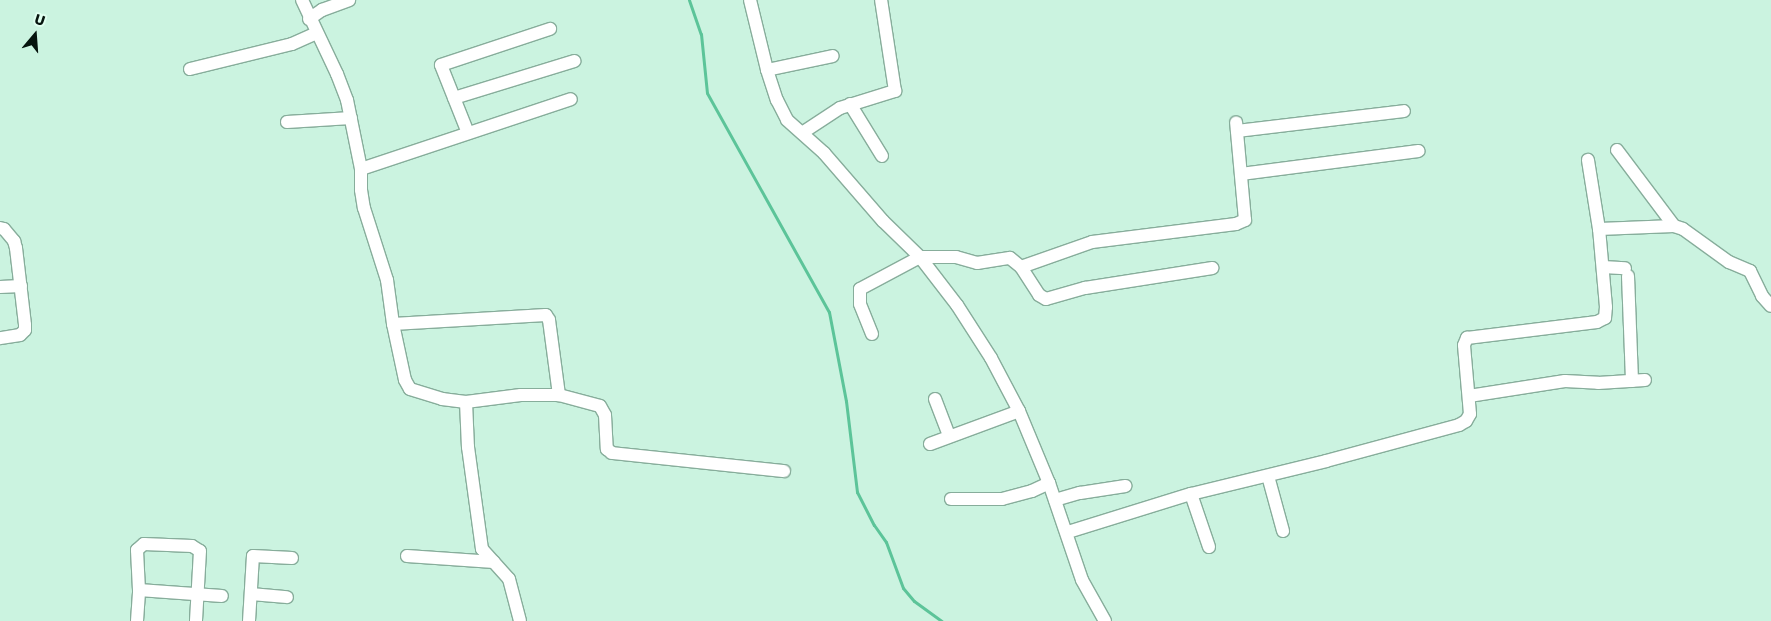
<!DOCTYPE html>
<html>
<head>
<meta charset="utf-8">
<style>
  body { margin:0 }
  #map { position:relative; width:1771px; height:621px; overflow:hidden; background:#cbf3e0; font-family:Rubik,sans-serif }
  div>[style] { position:absolute }
  .stream>* { height:3px; margin:-1.5px; padding:0 1.5px; transform-origin:1.5px; border-radius:1.5px; background:#5cc499 }
  .roads { filter:drop-shadow(1px 0 #87ad9b) drop-shadow(-1px 0 #87ad9b) drop-shadow(0 1px #87ad9b) drop-shadow(0 -1px #87ad9b) }
  .minor>* { height:12px; margin:-6px; padding:0 6px; transform-origin:6px; border-radius:6px; background:#fff }
  span { translate:-50% -50%; white-space:nowrap; text-align:center; line-height:1.15; -webkit-text-stroke:5px #dffeef; paint-order:stroke }
  .north { position:absolute; left:10px; top:10px; width:50px; height:50px; -webkit-text-stroke:4px #dffeef; paint-order:stroke; rotate:18deg; font-size:14px; font-weight:700; line-height:20px; text-align:center; color:#06140e }
  .north::after { content:''; display:block; margin:auto; width:18px; height:22px; background:#06140e; clip-path:polygon(50% 0,100% 100%,50% 72%,0 100%) }
</style>
</head>
<body>
<div id="map">
  <div class="stream">
    <div style="left:689px;top:0;width:36px;rotate:71deg"></div>
    <div style="left:701px;top:34px;width:59px;rotate:84.2deg"></div>
    <div style="left:707px;top:93px;width:251px;rotate:60.9deg"></div>
    <div style="left:829px;top:312px;width:91px;rotate:79.2deg"></div>
    <div style="left:846px;top:401px;width:92px;rotate:83.1deg"></div>
    <div style="left:857px;top:492px;width:37px;rotate:63deg"></div>
    <div style="left:874px;top:525px;width:21px;rotate:55deg"></div>
    <div style="left:886px;top:542px;width:49px;rotate:69.7deg"></div>
    <div style="left:903px;top:588px;width:17px;rotate:50deg"></div>
    <div style="left:914px;top:601px;width:34px;rotate:36deg"></div>
  </div>
  <div class="roads">
    <div class="minor">
      <div style="left:302px;top:0;width:82px;rotate:64.7deg"></div>
      <div style="left:337px;top:74px;width:28px;rotate:69deg"></div>
      <div style="left:347px;top:100px;width:70px;rotate:78.5deg"></div>
      <div style="left:361px;top:169px;width:21px;rotate:90deg"></div>
      <div style="left:361px;top:190px;width:18px;rotate:81deg"></div>
      <div style="left:364px;top:208px;width:76px;rotate:72.3deg"></div>
      <div style="left:387px;top:280px;width:44px;rotate:82.2deg"></div>
      <div style="left:393px;top:324px;width:57px;rotate:77.9deg"></div>
      <div style="left:405px;top:380px;width:10px;rotate:61deg"></div>
      <div style="left:410px;top:389px;width:34px;rotate:17deg"></div>
      <div style="left:442px;top:399px;width:24px;rotate:7deg"></div>
      <div style="left:466px;top:402px;width:55px;rotate:-7.3deg"></div>
      <div style="left:521px;top:395px;width:38px"></div>
      <div style="left:559px;top:395px;width:42px;rotate:15deg"></div>
      <div style="left:600px;top:406px;width:10px;rotate:61deg"></div>
      <div style="left:605px;top:415px;width:34px;rotate:87deg"></div>
      <div style="left:607px;top:449px;width:6px;rotate:39deg"></div>
      <div style="left:612px;top:453px;width:173px;rotate:6deg"></div>
      <div style="left:750px;top:0;width:72px;rotate:76.3deg"></div>
      <div style="left:767px;top:70px;width:32px;rotate:72deg"></div>
      <div style="left:777px;top:100px;width:22px;rotate:63deg"></div>
      <div style="left:787px;top:120px;width:50px;rotate:41.7deg"></div>
      <div style="left:824px;top:153px;width:90px;rotate:49.1deg"></div>
      <div style="left:883px;top:221px;width:52px;rotate:44.2deg"></div>
      <div style="left:920px;top:257px;width:61px;rotate:52.4deg"></div>
      <div style="left:957px;top:305px;width:63px;rotate:57.3deg"></div>
      <div style="left:991px;top:358px;width:60px;rotate:62.2deg"></div>
      <div style="left:1019px;top:411px;width:78px;rotate:67.4deg"></div>
      <div style="left:1049px;top:483px;width:102px;rotate:71.2deg"></div>
      <div style="left:1082px;top:580px;width:47px;rotate:60.7deg"></div>
      <div style="left:309px;top:19px;width:16px;rotate:-35deg"></div>
      <div style="left:322px;top:10px;width:29px;rotate:-20deg"></div>
      <div style="left:190px;top:69px;width:105px;rotate:-13.8deg"></div>
      <div style="left:292px;top:44px;width:27px;rotate:-24deg"></div>
      <div style="left:767px;top:70px;width:67px;rotate:-12deg"></div>
      <div style="left:454px;top:98px;width:126px;rotate:-17.1deg"></div>
      <div style="left:850px;top:104px;width:61px;rotate:58.4deg"></div>
      <div style="left:287px;top:122px;width:64px;rotate:-3.6deg"></div>
      <div style="left:1237px;top:131px;width:168px;rotate:-6.8deg"></div>
      <div style="left:468px;top:133px;width:73px;rotate:-111.7deg"></div>
      <div style="left:441px;top:65px;width:115px;rotate:-18.3deg"></div>
      <div style="left:802px;top:133px;width:45px;rotate:-33.3deg"></div>
      <div style="left:840px;top:108px;width:58px;rotate:-17.2deg"></div>
      <div style="left:895px;top:91px;width:92px;rotate:-98.7deg"></div>
      <div style="left:1617px;top:150px;width:95px;rotate:53.1deg"></div>
      <div style="left:361px;top:169px;width:221px;rotate:-18.4deg"></div>
      <div style="left:1241px;top:174px;width:179px;rotate:-7.4deg"></div>
      <div style="left:0;top:228px;width:4px;rotate:14deg"></div>
      <div style="left:4px;top:229px;width:16px;rotate:50deg"></div>
      <div style="left:14px;top:241px;width:7px;rotate:74deg"></div>
      <div style="left:16px;top:248px;width:78px;rotate:83.3deg"></div>
      <div style="left:25px;top:325px;width:5px;rotate:90deg"></div>
      <div style="left:25px;top:330px;width:7px;rotate:135deg"></div>
      <div style="left:20px;top:335px;width:20px;rotate:171deg"></div>
      <div style="left:1599px;top:229px;width:75px;rotate:-2.3deg"></div>
      <div style="left:1674px;top:226px;width:9px;rotate:18deg"></div>
      <div style="left:1683px;top:229px;width:57px;rotate:35.7deg"></div>
      <div style="left:1729px;top:262px;width:23px;rotate:23deg"></div>
      <div style="left:1750px;top:271px;width:28px;rotate:64deg"></div>
      <div style="left:1762px;top:296px;width:13px;rotate:48deg"></div>
      <div style="left:1021px;top:267px;width:75px;rotate:-19.4deg"></div>
      <div style="left:1092px;top:242px;width:145px;rotate:-7.1deg"></div>
      <div style="left:1236px;top:224px;width:10px;rotate:-24deg"></div>
      <div style="left:1245px;top:220px;width:98px;rotate:-95.2deg"></div>
      <div style="left:1603px;top:267px;width:22px;rotate:3deg"></div>
      <div style="left:1628px;top:276px;width:105px;rotate:87.8deg"></div>
      <div style="left:0;top:287px;width:21px;rotate:-3deg"></div>
      <div style="left:393px;top:324px;width:153px;rotate:-3.4deg"></div>
      <div style="left:546px;top:315px;width:6px;rotate:59deg"></div>
      <div style="left:549px;top:320px;width:76px;rotate:82.4deg"></div>
      <div style="left:872px;top:334px;width:32px;rotate:-112deg"></div>
      <div style="left:860px;top:304px;width:15px;rotate:-90deg"></div>
      <div style="left:860px;top:289px;width:68px;rotate:-28.1deg"></div>
      <div style="left:920px;top:257px;width:36px"></div>
      <div style="left:956px;top:257px;width:22px;rotate:16deg"></div>
      <div style="left:977px;top:263px;width:33px;rotate:-9deg"></div>
      <div style="left:1010px;top:258px;width:14px;rotate:39deg"></div>
      <div style="left:1021px;top:267px;width:33px;rotate:57deg"></div>
      <div style="left:1039px;top:295px;width:8px;rotate:30deg"></div>
      <div style="left:1046px;top:299px;width:41px;rotate:-15.8deg"></div>
      <div style="left:1085px;top:288px;width:129px;rotate:-8.9deg"></div>
      <div style="left:1469px;top:396px;width:97px;rotate:-8.9deg"></div>
      <div style="left:1565px;top:381px;width:33px;rotate:3deg"></div>
      <div style="left:1598px;top:383px;width:47px;rotate:-3.7deg"></div>
      <div style="left:935px;top:399px;width:40px;rotate:69deg"></div>
      <div style="left:466px;top:402px;width:45px;rotate:87.5deg"></div>
      <div style="left:468px;top:447px;width:103px;rotate:82.2deg"></div>
      <div style="left:482px;top:549px;width:40px;rotate:48deg"></div>
      <div style="left:509px;top:579px;width:43px;rotate:75.3deg"></div>
      <div style="left:930px;top:444px;width:95px;rotate:-20.3deg"></div>
      <div style="left:1268px;top:476px;width:57px;rotate:74.7deg"></div>
      <div style="left:1191px;top:494px;width:56px;rotate:71.2deg"></div>
      <div style="left:951px;top:499px;width:51px"></div>
      <div style="left:1002px;top:499px;width:31px;rotate:-15deg"></div>
      <div style="left:1032px;top:491px;width:19px;rotate:-25deg"></div>
      <div style="left:1055px;top:500px;width:26px;rotate:-16deg"></div>
      <div style="left:1080px;top:493px;width:46px;rotate:-8.8deg"></div>
      <div style="left:1068px;top:532px;width:129px;rotate:-17.2deg"></div>
      <div style="left:1191px;top:494px;width:139px;rotate:-13.7deg"></div>
      <div style="left:1326px;top:461px;width:138px;rotate:-15.1deg"></div>
      <div style="left:1459px;top:425px;width:8px;rotate:-30deg"></div>
      <div style="left:1466px;top:421px;width:8px;rotate:-60deg"></div>
      <div style="left:1470px;top:414px;width:69px;rotate:-95deg"></div>
      <div style="left:1464px;top:345px;width:8px;rotate:-67deg"></div>
      <div style="left:1467px;top:338px;width:131px;rotate:-7deg"></div>
      <div style="left:1597px;top:322px;width:9px;rotate:-27deg"></div>
      <div style="left:1605px;top:318px;width:11px;rotate:-85deg"></div>
      <div style="left:1606px;top:307px;width:78px;rotate:-95.1deg"></div>
      <div style="left:1599px;top:229px;width:70px;rotate:-99.1deg"></div>
      <div style="left:407px;top:556px;width:87px;rotate:3.9deg"></div>
      <div style="left:139px;top:590px;width:83px;rotate:4.1deg"></div>
      <div style="left:251px;top:594px;width:36px;rotate:5deg"></div>
      <div style="left:137px;top:621px;width:31px;rotate:-86deg"></div>
      <div style="left:139px;top:590px;width:40px;rotate:-92.9deg"></div>
      <div style="left:137px;top:550px;width:9px;rotate:-41deg"></div>
      <div style="left:144px;top:544px;width:48px;rotate:2.4deg"></div>
      <div style="left:192px;top:546px;width:9px;rotate:32deg"></div>
      <div style="left:200px;top:551px;width:70px;rotate:93.3deg"></div>
      <div style="left:249px;top:621px;width:65px;rotate:-86.5deg"></div>
      <div style="left:253px;top:556px;width:39px;rotate:3deg"></div>
    </div>
  </div>
  <div class="north">U</div>
</div>
</body>
</html>
